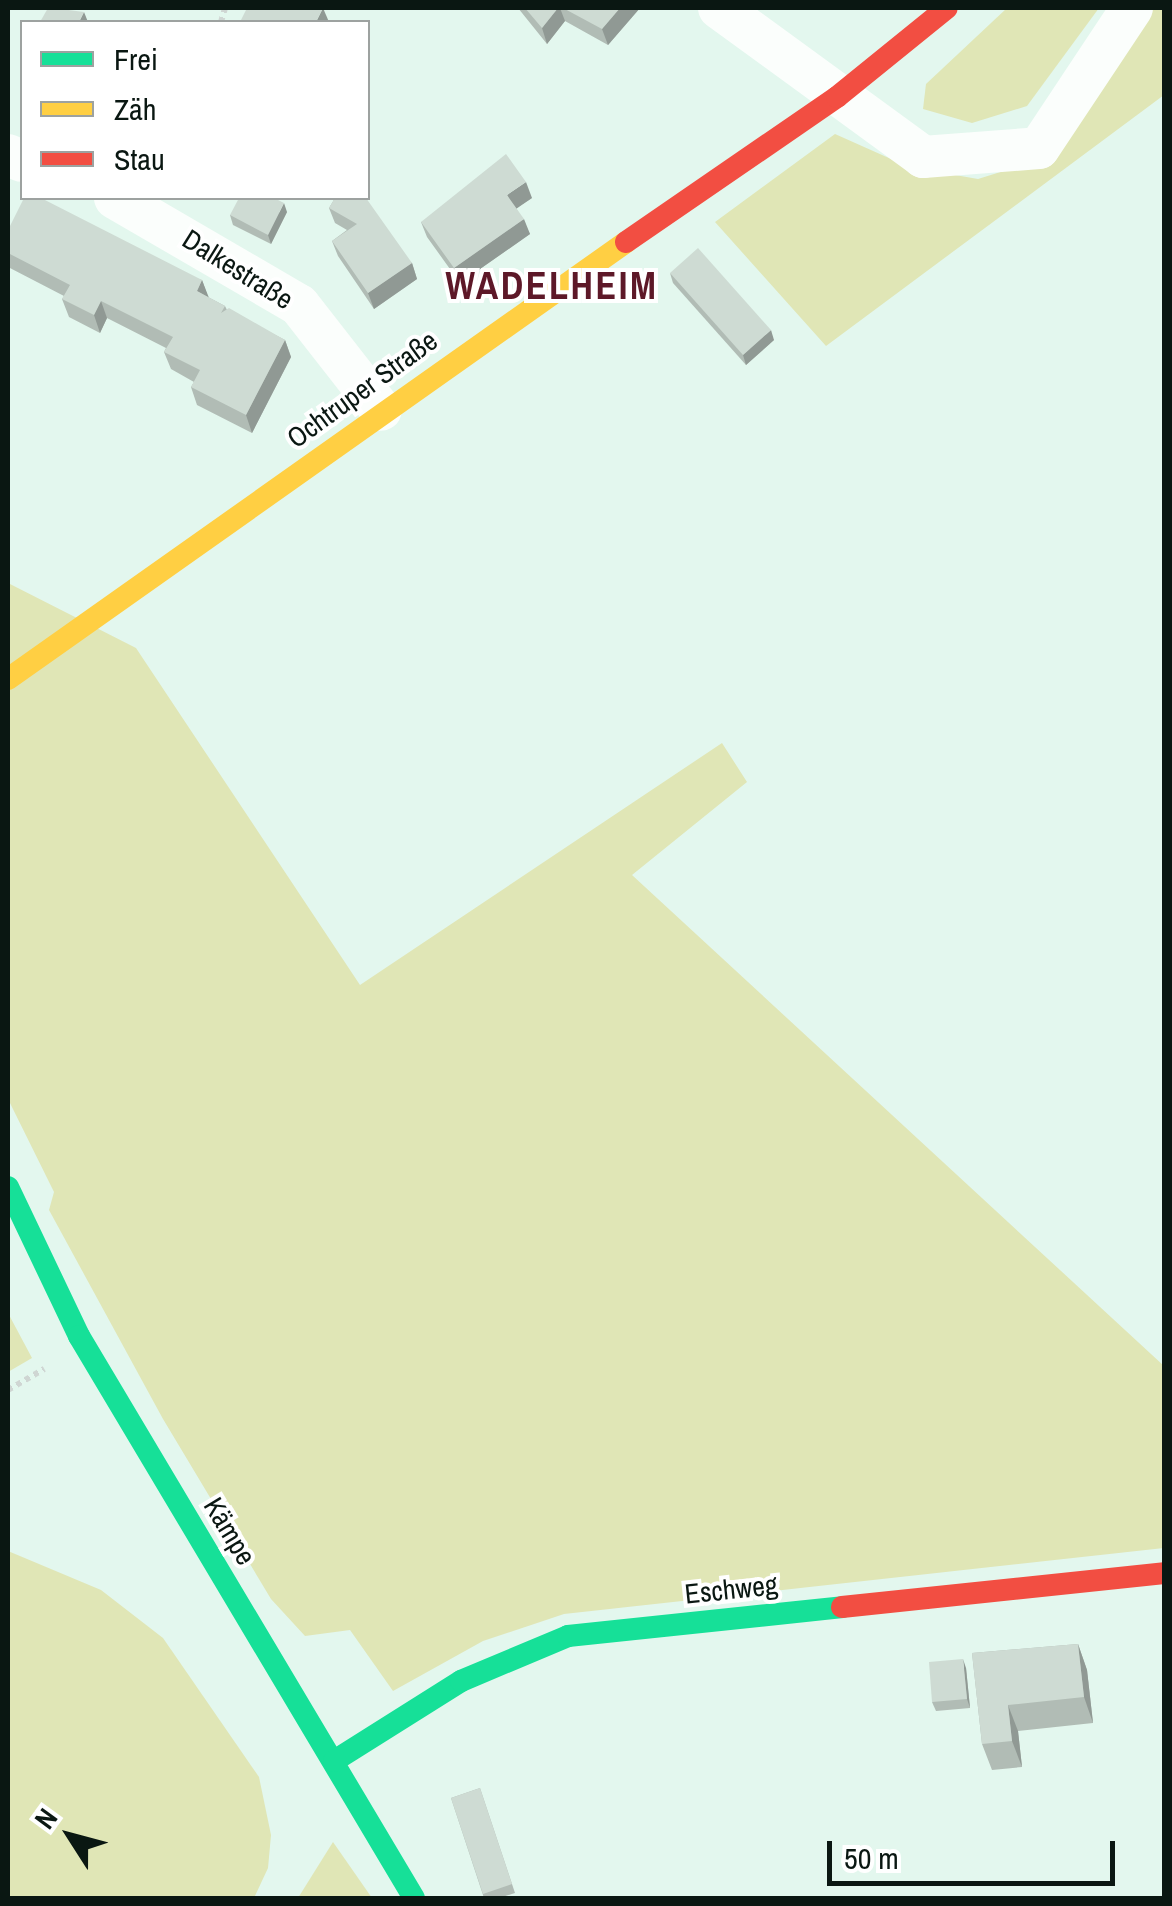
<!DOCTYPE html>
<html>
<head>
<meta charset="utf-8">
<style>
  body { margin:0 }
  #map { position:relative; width:1172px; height:1906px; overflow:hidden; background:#e3f7ee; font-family:"Archivo Narrow",sans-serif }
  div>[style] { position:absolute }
  .green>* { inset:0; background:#e0e6b6 }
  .path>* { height:6px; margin-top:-3px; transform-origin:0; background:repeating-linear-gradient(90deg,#cfd6d3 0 5px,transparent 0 10px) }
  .street>* { height:42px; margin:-21px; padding:0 21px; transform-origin:21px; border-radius:21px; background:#fbfefc }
  .fast>* { height:22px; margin:-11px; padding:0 11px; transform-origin:11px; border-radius:11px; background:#16e098 }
  .slow>* { height:22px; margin:-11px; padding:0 11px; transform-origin:11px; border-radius:11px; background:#ffcf43 }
  .jam>* { height:22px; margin:-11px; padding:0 11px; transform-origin:11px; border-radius:11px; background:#f24e42 }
  .wall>* { inset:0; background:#b1bcb5 }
  .shaded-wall>* { inset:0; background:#909994 }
  .building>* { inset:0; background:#cedbd3 }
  span { translate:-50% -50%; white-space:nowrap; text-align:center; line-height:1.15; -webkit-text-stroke:8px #fff; paint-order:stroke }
  .street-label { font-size:28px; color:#0a1712 }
  .district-label { font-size:38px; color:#5d1828; font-weight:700; letter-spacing:2.5px }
  .frame { position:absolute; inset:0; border:10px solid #0a1712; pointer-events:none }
  .legend { position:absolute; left:20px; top:20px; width:350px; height:180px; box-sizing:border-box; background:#fff; border:2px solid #9da2a0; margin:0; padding:12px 18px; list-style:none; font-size:30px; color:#0a1712 }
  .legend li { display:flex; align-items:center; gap:20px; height:50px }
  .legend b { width:50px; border:2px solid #9da2a0 }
  .north { position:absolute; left:20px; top:1786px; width:100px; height:100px; -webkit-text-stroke:8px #fff; paint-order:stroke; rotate:306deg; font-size:28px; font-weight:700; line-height:40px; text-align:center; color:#0a1712 }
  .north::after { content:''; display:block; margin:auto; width:35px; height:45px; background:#0a1712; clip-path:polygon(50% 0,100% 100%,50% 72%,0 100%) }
  .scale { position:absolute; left:827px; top:1841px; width:288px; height:45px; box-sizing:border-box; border:5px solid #0a1712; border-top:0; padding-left:12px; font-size:30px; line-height:35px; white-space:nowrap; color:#0a1712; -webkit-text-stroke:8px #fff; paint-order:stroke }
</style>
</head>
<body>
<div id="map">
  <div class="green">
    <div style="clip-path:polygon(1007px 8px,1099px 8px,1027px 106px,972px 123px,923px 109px,926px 84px)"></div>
    <div style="clip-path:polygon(1149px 8px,1164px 8px,1164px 95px,826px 346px,715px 222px,835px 134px,909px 167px,978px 179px,1049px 157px)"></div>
    <div style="clip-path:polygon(8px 583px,136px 648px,360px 985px,722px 743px,747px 782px,632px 875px,1164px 1366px,1164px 1548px,564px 1614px,483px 1641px,393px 1691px,350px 1630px,305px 1636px,271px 1599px,163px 1419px,49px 1210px,54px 1192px,8px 1099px)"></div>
    <div style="clip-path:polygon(8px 1313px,32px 1358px,8px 1372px)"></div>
    <div style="clip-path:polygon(8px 1551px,101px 1590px,163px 1638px,259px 1777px,271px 1835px,268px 1868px,254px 1898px,8px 1898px)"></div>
    <div style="clip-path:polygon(333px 1842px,372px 1898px,298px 1898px)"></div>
  </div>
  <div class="path">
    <div style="left:221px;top:22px;width:15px;rotate:-74deg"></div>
    <div style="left:8px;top:1390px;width:42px;rotate:-30.3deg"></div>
  </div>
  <div class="street">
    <div style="left:719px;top:8px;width:253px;rotate:36.1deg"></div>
    <div style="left:923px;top:157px;width:116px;rotate:-4.4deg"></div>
    <div style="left:1039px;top:148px;width:168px;rotate:-56.4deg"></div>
    <div style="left:8px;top:155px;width:15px;rotate:23deg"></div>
    <div style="left:115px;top:198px;width:213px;rotate:30.2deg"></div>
    <div style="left:299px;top:305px;width:133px;rotate:52deg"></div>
  </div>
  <div class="fast">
    <div style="left:8px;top:1187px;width:165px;rotate:64.5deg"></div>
    <div style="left:79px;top:1336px;width:654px;rotate:59.2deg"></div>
    <div style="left:334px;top:1761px;width:150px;rotate:-32.2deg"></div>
    <div style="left:461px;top:1681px;width:116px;rotate:-22.8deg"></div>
    <div style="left:568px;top:1636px;width:276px;rotate:-6deg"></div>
  </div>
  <div class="slow">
    <div style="left:8px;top:679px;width:757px;rotate:-35.26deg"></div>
  </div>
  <div class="jam">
    <div style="left:626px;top:242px;width:256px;rotate:-34.5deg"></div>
    <div style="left:837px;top:97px;width:141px;rotate:-39deg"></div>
    <div style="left:842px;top:1607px;width:324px;rotate:-6deg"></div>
  </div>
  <div class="wall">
    <div style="clip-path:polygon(518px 8px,640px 8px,608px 45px,565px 21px,547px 44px)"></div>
    <div style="clip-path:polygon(335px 198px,412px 263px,417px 279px,374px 309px,338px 256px,332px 241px,347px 230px,335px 223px,329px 208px)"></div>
    <div style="clip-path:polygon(532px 198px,516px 208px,530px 234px,460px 283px,427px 237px,421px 222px)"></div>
    <div style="clip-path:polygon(287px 212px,271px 244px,233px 225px,230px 215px)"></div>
    <div style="clip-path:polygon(8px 230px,202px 280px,208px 297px,225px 306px,227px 310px,285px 340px,291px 357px,252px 433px,197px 405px,191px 387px,194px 382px,171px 369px,164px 352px,166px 348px,107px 318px,100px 333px,69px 317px,62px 299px,64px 296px,8px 267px)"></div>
    <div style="clip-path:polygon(670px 273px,774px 340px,746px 365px,673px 283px)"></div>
    <div style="clip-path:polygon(1078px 1644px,1087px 1670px,1093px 1723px,1018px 1731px,1022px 1767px,992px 1770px,982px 1744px,972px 1653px)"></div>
    <div style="clip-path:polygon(966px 1668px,970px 1708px,936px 1711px,932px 1702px)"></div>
    <div style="clip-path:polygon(480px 1788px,515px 1893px,499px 1898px,484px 1898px,451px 1798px)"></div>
  </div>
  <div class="shaded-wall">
    <div style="clip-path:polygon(323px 8px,329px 22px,316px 22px)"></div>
    <div style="clip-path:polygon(558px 8px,560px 8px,565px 21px,547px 44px,542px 28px)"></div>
    <div style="clip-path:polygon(620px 8px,640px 8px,608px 45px,602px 29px)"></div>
    <div style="clip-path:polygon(84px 12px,88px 22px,79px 22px)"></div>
    <div style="clip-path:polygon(526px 182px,532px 198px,513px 211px,507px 195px)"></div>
    <div style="clip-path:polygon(284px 203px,287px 212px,271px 244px,268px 235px)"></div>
    <div style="clip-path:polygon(524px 219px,530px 234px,460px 283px,454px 268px)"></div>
    <div style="clip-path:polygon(412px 263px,417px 279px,374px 309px,368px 293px)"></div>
    <div style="clip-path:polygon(202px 280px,209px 298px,197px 291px)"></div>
    <div style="clip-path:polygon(101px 301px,107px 318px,100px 333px,94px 315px)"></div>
    <div style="clip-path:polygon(771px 330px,774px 340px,746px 365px,743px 355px)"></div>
    <div style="clip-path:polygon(285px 340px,291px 357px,252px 433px,246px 415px)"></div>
    <div style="clip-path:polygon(1078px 1644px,1087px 1670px,1093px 1723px,1084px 1697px)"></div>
    <div style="clip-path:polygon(963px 1659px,966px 1668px,970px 1708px,967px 1699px)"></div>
    <div style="clip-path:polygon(1008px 1705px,1018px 1731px,1022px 1767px,1012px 1741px)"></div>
  </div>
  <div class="building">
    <div style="clip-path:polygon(48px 8px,53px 8px,84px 12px,79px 22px,40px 22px)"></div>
    <div style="clip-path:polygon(247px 8px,323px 8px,316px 22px,240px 22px)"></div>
    <div style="clip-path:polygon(525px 8px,558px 8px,542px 28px)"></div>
    <div style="clip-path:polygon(563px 8px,620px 8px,602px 29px)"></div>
    <div style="clip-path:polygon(506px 154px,526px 182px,507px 195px,524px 219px,454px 268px,421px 222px)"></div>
    <div style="clip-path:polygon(24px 198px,41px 198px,202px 280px,197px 291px,225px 306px,221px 313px,229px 308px,285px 340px,246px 415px,191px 387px,200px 370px,164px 352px,173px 337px,101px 301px,94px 315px,62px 299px,70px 285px,8px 253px,8px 230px)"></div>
    <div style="clip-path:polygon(239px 198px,274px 198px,284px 203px,268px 235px,230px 215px)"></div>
    <div style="clip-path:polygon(335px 198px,366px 198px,412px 263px,368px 293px,332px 241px,357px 224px,329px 208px)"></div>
    <div style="clip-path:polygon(698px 248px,771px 330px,743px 355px,670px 273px)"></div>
    <div style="clip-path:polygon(1078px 1644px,1084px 1697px,1008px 1705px,1012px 1741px,982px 1744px,972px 1653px)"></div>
    <div style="clip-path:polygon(963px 1659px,967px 1699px,932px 1702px,929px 1662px)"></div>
    <div style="clip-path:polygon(480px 1788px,512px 1884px,483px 1894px,451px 1798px)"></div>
  </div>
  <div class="street-label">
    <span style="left:238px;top:269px;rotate:32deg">Dalkestraße</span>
    <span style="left:362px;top:389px;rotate:-36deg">Ochtruper Straße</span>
    <span style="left:230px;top:1531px;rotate:59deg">Kämpe</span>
    <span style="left:731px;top:1589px;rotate:-6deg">Eschweg</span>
  </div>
  <div class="district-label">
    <span style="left:552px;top:286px">WADELHEIM</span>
  </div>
  <div class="frame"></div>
  <ul class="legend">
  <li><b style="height:12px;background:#16e098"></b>Frei</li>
  <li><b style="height:12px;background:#ffcf43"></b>Zäh</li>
  <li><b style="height:12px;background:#f24e42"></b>Stau</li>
  </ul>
  <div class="north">N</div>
  <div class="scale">50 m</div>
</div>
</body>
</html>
